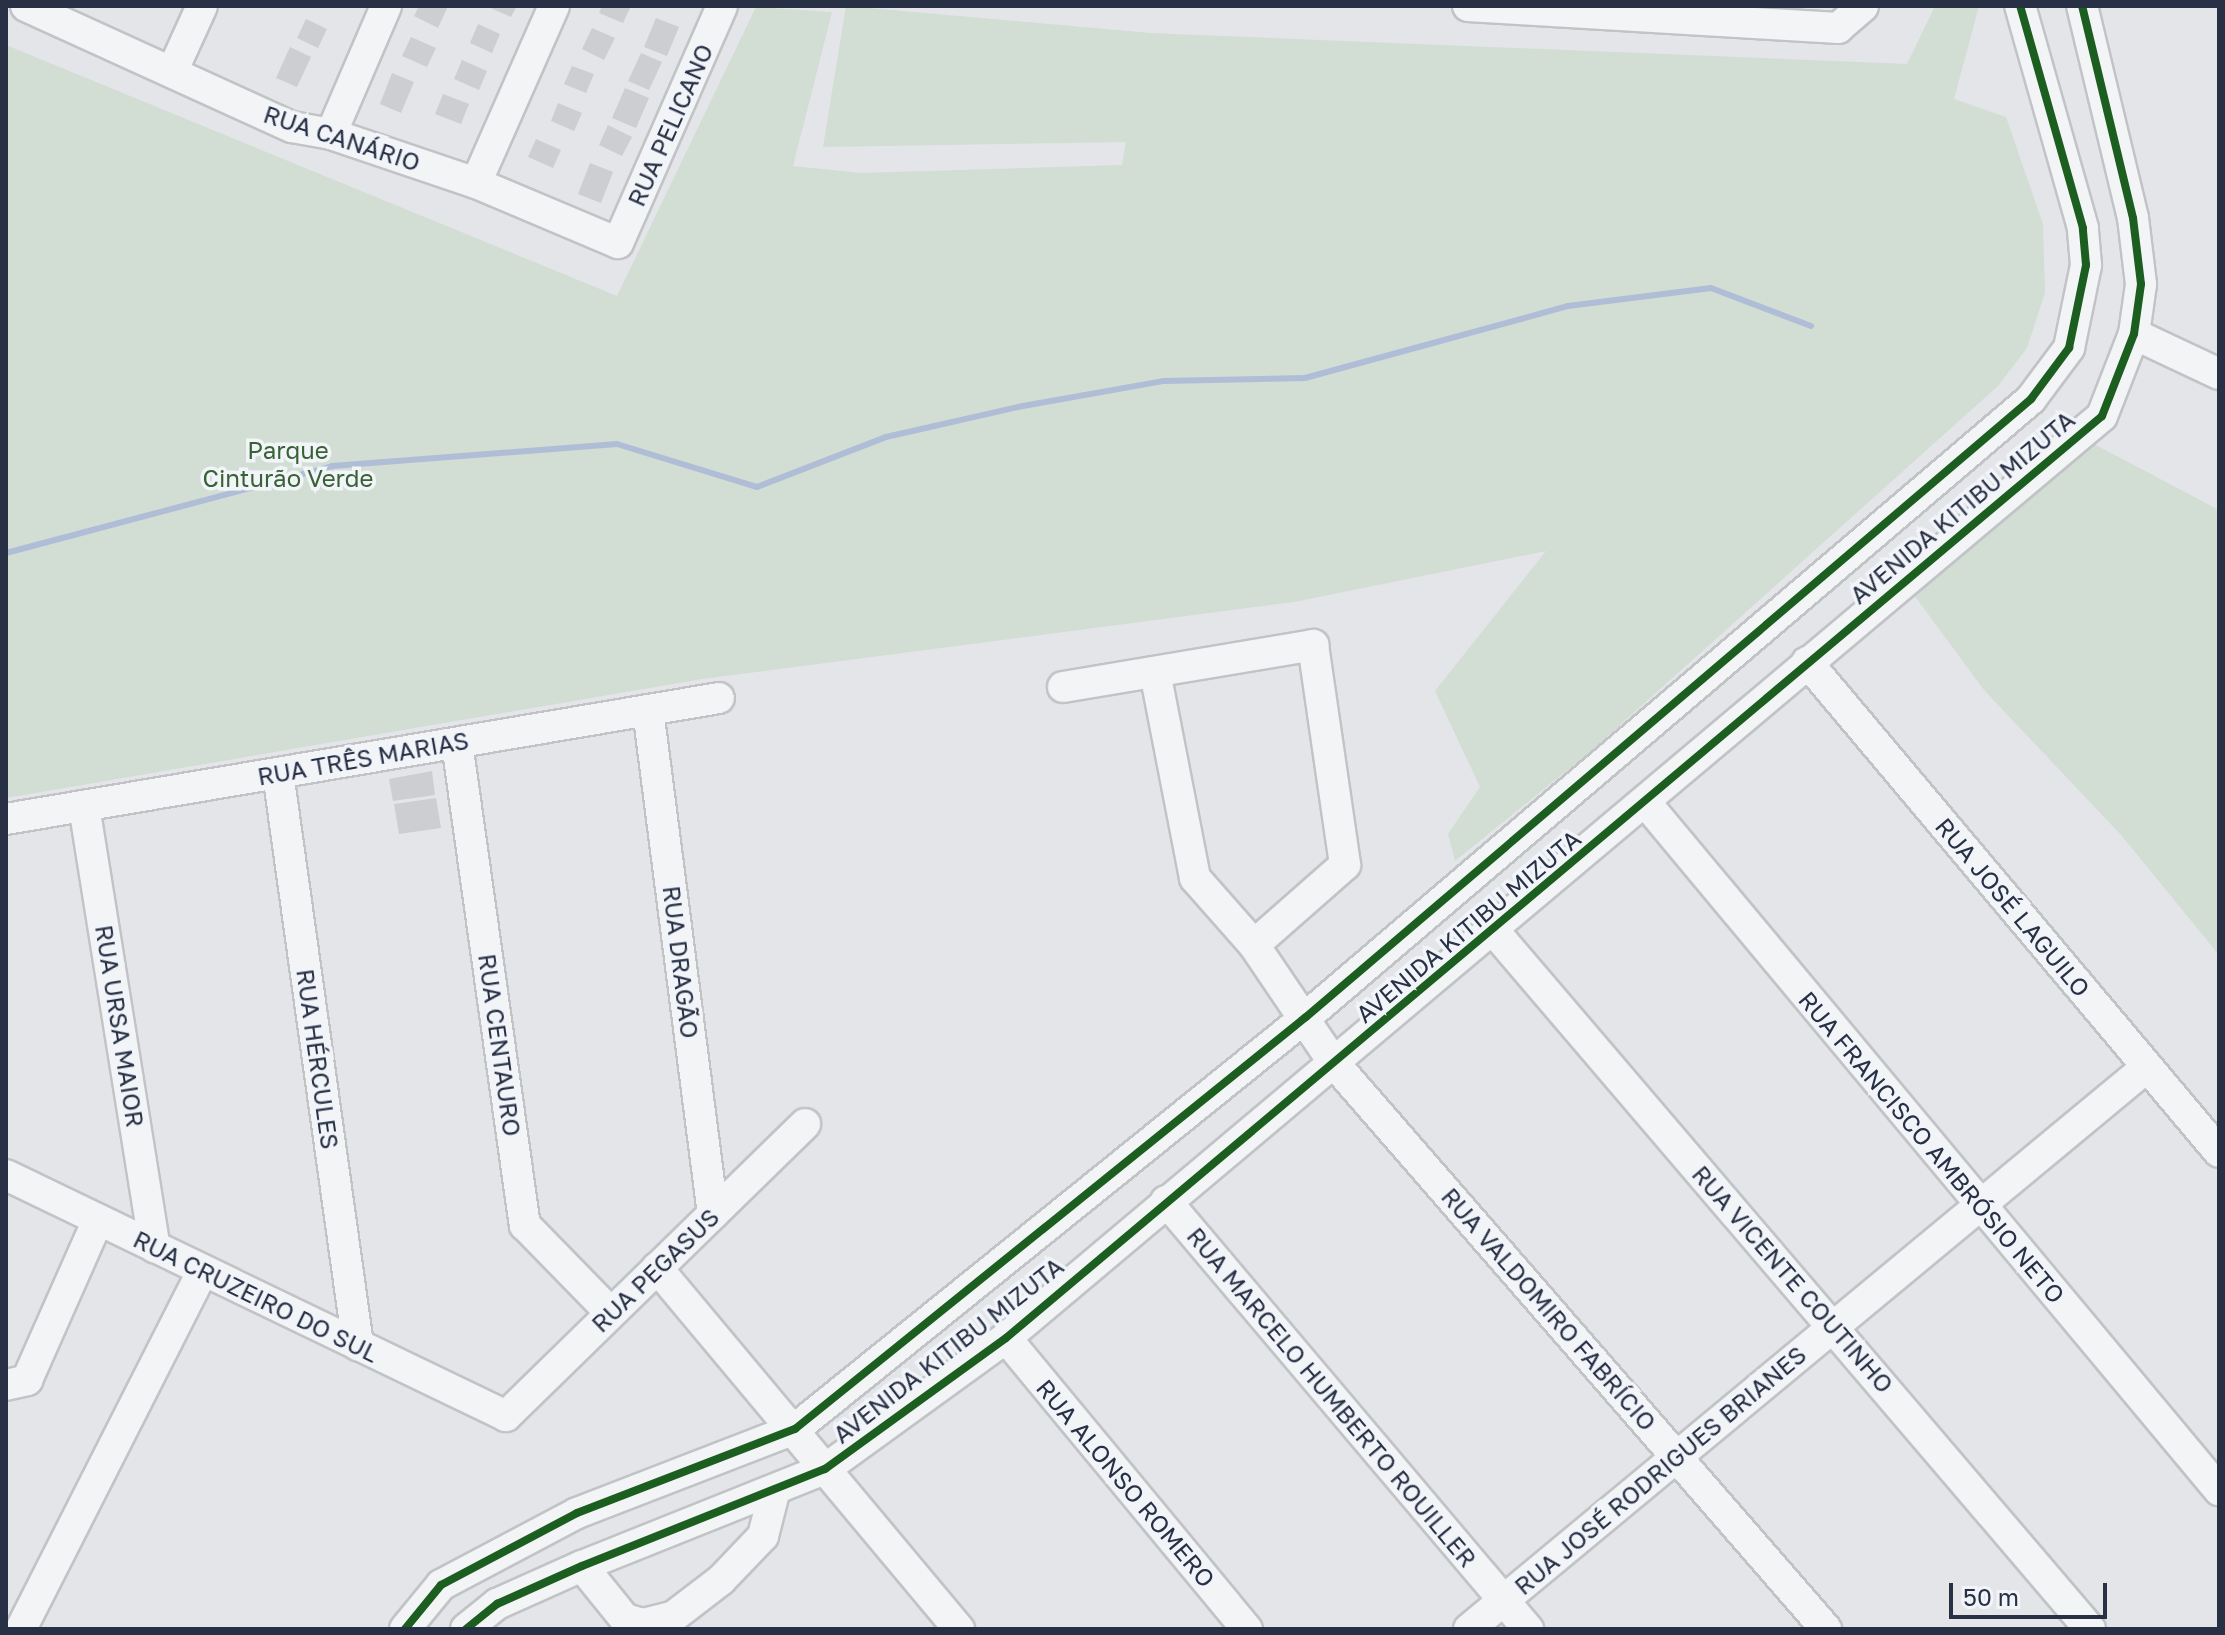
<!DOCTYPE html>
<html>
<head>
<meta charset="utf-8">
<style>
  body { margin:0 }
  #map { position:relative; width:2225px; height:1635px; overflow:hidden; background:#e3e5e9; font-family:"Golos Text",sans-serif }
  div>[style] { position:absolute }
  .green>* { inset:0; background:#d2ddd4 }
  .stream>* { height:6px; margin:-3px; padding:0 3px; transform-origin:3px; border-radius:3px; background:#afbed6 }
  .building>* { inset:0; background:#ccced2 }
  .roads { filter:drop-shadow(2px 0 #c1c3c7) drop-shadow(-2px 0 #c1c3c7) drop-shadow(0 2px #c1c3c7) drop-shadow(0 -2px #c1c3c7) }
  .minor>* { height:30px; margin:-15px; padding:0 15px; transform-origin:15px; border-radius:15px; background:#f3f4f6 }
  .cycleway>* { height:8px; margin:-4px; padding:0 4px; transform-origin:4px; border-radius:4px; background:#1b5e20 }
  span { translate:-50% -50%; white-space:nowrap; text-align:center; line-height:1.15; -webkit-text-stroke:7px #f1f4f8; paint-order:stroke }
  .street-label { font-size:24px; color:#283045 }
  .park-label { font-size:24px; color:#386234 }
  .frame { position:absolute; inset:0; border:8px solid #283045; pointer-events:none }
  .scale { position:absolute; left:1949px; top:1583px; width:158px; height:36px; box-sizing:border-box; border:4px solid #283045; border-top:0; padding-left:10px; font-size:24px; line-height:28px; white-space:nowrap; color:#283045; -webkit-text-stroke:6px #f1f4f8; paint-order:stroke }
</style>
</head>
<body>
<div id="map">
  <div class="green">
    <div style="clip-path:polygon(846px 6px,1150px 33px,1907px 64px,1935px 6px,1979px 6px,1954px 99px,2006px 117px,2043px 224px,2045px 293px,2027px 348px,1998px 386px,1591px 751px,1455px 861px,1448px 834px,1480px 787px,1435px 691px,1546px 551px,1294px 602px,702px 679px,6px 798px,6px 45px,617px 296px,756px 7px,832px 12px,793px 166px,861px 173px,1122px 165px,1126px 142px,823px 147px)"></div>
    <div style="clip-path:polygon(2092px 443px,2219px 510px,2219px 955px,2122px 836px,1984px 690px,1914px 595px)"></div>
  </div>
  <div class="stream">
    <div style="left:6px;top:553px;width:337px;rotate:-14.9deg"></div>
    <div style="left:332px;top:466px;width:286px;rotate:-4.4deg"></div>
    <div style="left:617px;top:444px;width:146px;rotate:17.1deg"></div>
    <div style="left:757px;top:487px;width:138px;rotate:-21.2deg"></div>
    <div style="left:886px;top:437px;width:140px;rotate:-12.8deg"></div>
    <div style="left:1023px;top:406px;width:142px;rotate:-10.1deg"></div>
    <div style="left:1163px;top:381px;width:142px;rotate:-1.2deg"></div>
    <div style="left:1305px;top:378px;width:273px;rotate:-15.3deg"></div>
    <div style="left:1568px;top:306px;width:144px;rotate:-7.2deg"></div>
    <div style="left:1711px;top:288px;width:107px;rotate:20.8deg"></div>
  </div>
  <div class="building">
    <div style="clip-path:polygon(419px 6px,448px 6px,438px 28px,414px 16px)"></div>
    <div style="clip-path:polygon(486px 6px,517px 6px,511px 17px)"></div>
    <div style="clip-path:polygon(602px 6px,631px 6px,623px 23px,599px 13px)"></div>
    <div style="clip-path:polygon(656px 18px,679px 27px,667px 56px,644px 47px)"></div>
    <div style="clip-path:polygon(306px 19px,327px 29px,318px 48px,297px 38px)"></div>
    <div style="clip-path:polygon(478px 24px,500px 34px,492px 53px,470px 43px)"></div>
    <div style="clip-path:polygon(592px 28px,615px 38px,604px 60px,582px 49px)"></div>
    <div style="clip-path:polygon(411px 37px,436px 48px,427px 67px,402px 56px)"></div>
    <div style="clip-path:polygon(290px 47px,311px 57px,297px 87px,276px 78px)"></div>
    <div style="clip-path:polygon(641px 53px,662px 62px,649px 90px,628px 81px)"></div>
    <div style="clip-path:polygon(462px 60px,487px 71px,479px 90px,454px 79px)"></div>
    <div style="clip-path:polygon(572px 66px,594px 74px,586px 93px,564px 84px)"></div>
    <div style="clip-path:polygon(392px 73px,414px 82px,401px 113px,380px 104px)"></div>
    <div style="clip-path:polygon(625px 88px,649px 98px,636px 128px,612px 118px)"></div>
    <div style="clip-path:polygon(443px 94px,469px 104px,461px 124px,435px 114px)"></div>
    <div style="clip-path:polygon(558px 103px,582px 113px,574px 131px,551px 121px)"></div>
    <div style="clip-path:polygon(608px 125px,632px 137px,622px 156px,599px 145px)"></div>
    <div style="clip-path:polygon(536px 139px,561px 150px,553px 168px,528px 157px)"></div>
    <div style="clip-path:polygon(590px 163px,613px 172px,601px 203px,578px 194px)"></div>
    <div style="clip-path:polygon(432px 771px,435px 795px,393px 801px,389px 779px)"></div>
    <div style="clip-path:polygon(436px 798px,441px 828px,399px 834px,394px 804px)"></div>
  </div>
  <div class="roads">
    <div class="minor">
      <div style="left:26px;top:6px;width:292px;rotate:24.5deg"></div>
      <div style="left:292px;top:127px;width:40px;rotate:10deg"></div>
      <div style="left:331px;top:134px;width:153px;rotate:18.7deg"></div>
      <div style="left:476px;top:183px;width:154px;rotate:22.9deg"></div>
      <div style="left:618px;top:243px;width:259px;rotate:-66.3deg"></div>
      <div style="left:1468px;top:6px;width:371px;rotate:3.4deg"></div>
      <div style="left:1838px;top:28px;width:33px;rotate:-41deg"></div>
      <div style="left:172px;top:72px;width:72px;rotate:-65.6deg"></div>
      <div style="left:331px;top:134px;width:139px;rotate:-66.7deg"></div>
      <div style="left:476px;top:183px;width:193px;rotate:-66.2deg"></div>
      <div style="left:2134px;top:334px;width:94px;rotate:25.2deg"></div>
      <div style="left:1807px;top:662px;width:640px;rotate:49.94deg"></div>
      <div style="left:1155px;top:672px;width:210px;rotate:79deg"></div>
      <div style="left:1195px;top:878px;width:89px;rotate:48.6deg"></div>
      <div style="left:1254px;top:945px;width:143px;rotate:55.9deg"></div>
      <div style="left:1334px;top:1063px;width:750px;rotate:49deg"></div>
      <div style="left:1063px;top:687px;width:254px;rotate:-9.5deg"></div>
      <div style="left:1313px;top:645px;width:222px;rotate:81.7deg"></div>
      <div style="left:1345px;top:865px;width:121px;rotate:138.7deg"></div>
      <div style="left:648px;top:710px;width:508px;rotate:82.65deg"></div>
      <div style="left:457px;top:743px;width:487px;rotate:82deg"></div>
      <div style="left:525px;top:1225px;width:123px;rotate:45.7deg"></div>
      <div style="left:278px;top:773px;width:578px;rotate:82.04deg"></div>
      <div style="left:1646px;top:803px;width:895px;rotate:50.17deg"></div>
      <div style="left:84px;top:806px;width:447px;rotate:80.9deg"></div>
      <div style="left:6px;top:819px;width:723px;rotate:-9.63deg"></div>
      <div style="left:1494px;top:931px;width:918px;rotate:49.51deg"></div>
      <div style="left:6px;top:1175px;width:555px;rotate:25.73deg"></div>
      <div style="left:506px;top:1416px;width:418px;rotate:-44.3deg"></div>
      <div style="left:1166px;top:1201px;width:561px;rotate:49.78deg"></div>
      <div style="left:657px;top:1268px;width:471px;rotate:50.1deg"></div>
      <div style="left:1006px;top:1338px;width:378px;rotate:50.4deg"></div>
      <div style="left:6px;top:1385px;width:22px;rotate:-13deg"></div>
      <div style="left:27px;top:1380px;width:175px;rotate:-66.1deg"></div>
      <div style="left:582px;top:1566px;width:81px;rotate:51deg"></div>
      <div style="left:625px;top:1619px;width:19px;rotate:16deg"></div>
      <div style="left:643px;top:1624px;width:32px;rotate:-14deg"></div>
      <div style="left:674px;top:1616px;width:59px;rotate:-37.5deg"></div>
      <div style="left:721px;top:1580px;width:61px;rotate:-46.3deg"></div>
      <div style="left:763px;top:1536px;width:44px;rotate:-75.7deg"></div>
      <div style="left:21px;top:1629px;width:402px;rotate:-63.1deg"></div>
      <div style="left:405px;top:1629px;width:57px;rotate:-50.7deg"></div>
      <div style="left:441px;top:1585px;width:154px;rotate:-27.9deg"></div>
      <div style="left:577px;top:1513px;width:234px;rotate:-21.1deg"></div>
      <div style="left:795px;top:1429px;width:656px;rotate:-38.88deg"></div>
      <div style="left:1306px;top:1017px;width:953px;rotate:-40.44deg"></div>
      <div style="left:2031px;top:399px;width:64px;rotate:-53.3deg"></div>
      <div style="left:2069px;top:348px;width:85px;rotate:-78.4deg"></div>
      <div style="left:2086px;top:265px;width:37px;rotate:-95deg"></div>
      <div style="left:2083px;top:228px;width:231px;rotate:-105.8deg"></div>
      <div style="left:466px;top:1629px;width:40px;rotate:-39deg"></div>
      <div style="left:497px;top:1604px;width:93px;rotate:-24.1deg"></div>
      <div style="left:582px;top:1566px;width:262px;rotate:-21.8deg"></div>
      <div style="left:825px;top:1469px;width:223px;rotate:-35.9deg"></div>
      <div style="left:1006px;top:1338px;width:1432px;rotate:-40.07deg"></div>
      <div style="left:2102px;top:416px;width:88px;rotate:-68.7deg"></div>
      <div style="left:2134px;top:334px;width:50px;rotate:-82deg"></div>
      <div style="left:2141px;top:284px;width:66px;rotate:-96.9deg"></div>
      <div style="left:2133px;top:218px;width:218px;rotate:-103.5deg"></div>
      <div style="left:1469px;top:1629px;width:881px;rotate:-39.66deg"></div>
    </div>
  </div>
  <div class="cycleway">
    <div style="left:405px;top:1629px;width:57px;rotate:-50.7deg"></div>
    <div style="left:441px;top:1585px;width:154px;rotate:-27.9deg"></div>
    <div style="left:577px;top:1513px;width:234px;rotate:-21.1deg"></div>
    <div style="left:795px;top:1429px;width:656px;rotate:-38.88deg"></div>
    <div style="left:1306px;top:1017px;width:953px;rotate:-40.44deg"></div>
    <div style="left:2031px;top:399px;width:64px;rotate:-53.3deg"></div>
    <div style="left:2069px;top:348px;width:85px;rotate:-78.4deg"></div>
    <div style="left:2086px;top:265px;width:37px;rotate:-95deg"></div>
    <div style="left:2083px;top:228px;width:231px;rotate:-105.8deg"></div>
    <div style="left:466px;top:1629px;width:40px;rotate:-39deg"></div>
    <div style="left:497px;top:1604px;width:93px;rotate:-24.1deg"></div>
    <div style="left:582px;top:1566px;width:262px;rotate:-21.8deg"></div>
    <div style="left:825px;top:1469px;width:223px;rotate:-35.9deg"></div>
    <div style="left:1006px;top:1338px;width:1432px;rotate:-40.07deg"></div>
    <div style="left:2102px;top:416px;width:88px;rotate:-68.7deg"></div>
    <div style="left:2134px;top:334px;width:50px;rotate:-82deg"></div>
    <div style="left:2141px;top:284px;width:66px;rotate:-96.9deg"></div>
    <div style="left:2133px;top:218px;width:218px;rotate:-103.5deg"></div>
  </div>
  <div class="street-label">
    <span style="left:670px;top:125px;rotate:-66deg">RUA PELICANO</span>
    <span style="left:342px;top:138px;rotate:18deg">RUA CANÁRIO</span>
    <span style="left:1962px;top:507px;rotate:-40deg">AVENIDA KITIBU MIZUTA</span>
    <span style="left:363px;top:758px;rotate:-10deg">RUA TRÊS MARIAS</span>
    <span style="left:2013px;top:907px;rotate:50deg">RUA JOSÉ LAGUILO</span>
    <span style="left:1468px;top:926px;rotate:-40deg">AVENIDA KITIBU MIZUTA</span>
    <span style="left:681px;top:962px;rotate:83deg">RUA DRAGÃO</span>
    <span style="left:120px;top:1026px;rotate:81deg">RUA URSA MAIOR</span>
    <span style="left:500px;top:1045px;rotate:82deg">RUA CENTAURO</span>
    <span style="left:318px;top:1059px;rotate:82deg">RUA HÉRCULES</span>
    <span style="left:1932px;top:1147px;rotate:50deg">RUA FRANCISCO AMBRÓSIO NETO</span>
    <span style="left:655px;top:1270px;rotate:-44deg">RUA PEGASUS</span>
    <span style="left:1793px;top:1279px;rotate:49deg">RUA VICENTE COUTINHO</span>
    <span style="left:256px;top:1296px;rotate:26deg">RUA CRUZEIRO DO SUL</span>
    <span style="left:1549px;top:1309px;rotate:49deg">RUA VALDOMIRO FABRÍCIO</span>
    <span style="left:948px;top:1350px;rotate:-38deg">AVENIDA KITIBU MIZUTA</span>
    <span style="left:1332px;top:1397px;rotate:50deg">RUA MARCELO HUMBERTO ROUILLER</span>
    <span style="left:1660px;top:1470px;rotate:-40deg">RUA JOSÉ RODRIGUES BRIANES</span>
    <span style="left:1126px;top:1483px;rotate:50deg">RUA ALONSO ROMERO</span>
  </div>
  <div class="park-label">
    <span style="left:288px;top:464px">Parque<br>Cinturão Verde</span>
  </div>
  <div class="frame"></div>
  <div class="scale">50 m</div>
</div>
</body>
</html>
